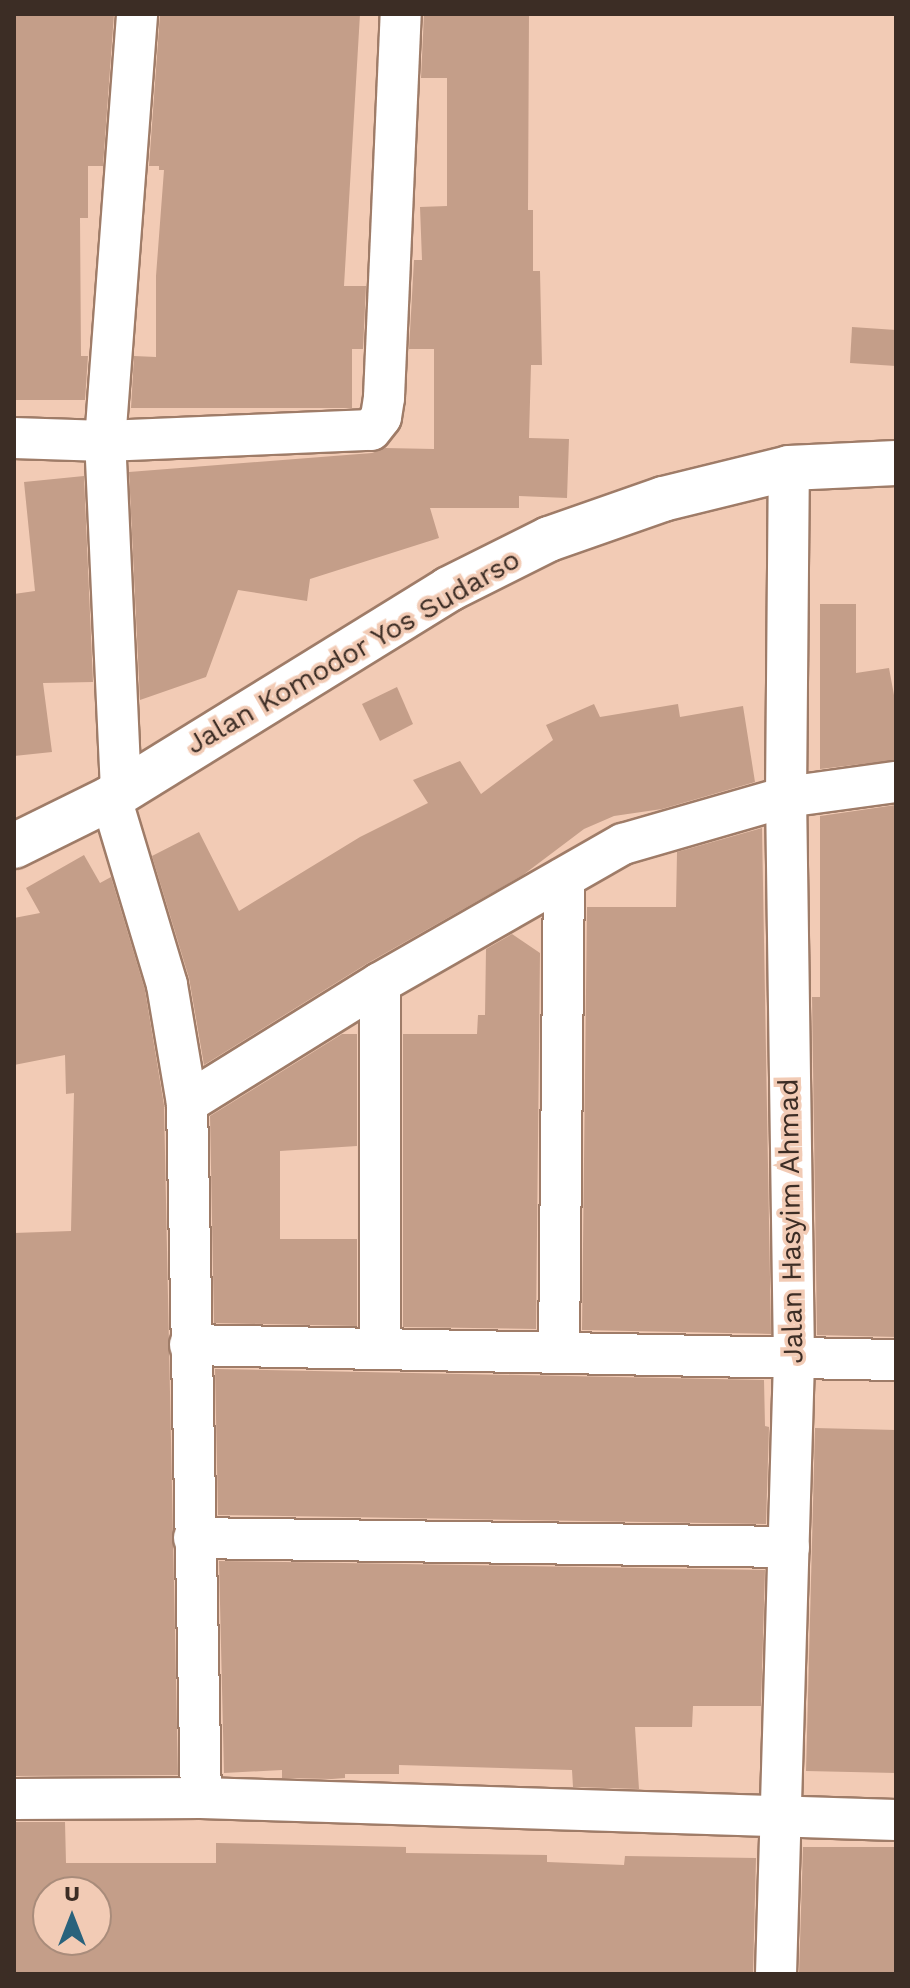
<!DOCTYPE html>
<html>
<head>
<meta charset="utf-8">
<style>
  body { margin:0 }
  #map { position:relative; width:910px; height:1988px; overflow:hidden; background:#f2cbb5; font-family:"Work Sans",sans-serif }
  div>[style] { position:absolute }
  .building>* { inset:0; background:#c49e89 }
  .roads { filter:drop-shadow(2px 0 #9f7c68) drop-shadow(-2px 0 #9f7c68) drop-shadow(0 2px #9f7c68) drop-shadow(0 -2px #9f7c68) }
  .minor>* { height:40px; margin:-20px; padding:0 20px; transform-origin:20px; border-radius:20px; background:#fff }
  .tertiary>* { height:44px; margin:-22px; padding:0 22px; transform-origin:22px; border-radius:22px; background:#fff }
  span { translate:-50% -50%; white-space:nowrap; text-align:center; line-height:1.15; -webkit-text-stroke:7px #f2cbb5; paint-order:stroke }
  .street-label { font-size:28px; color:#3c2d25 }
  .frame { position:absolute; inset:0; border:16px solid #3c2d25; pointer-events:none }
  .north { position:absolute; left:32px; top:1876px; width:80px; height:80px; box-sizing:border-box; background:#f2cbb5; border:2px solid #a98c7b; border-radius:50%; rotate:0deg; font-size:22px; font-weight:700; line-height:32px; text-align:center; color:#3c2d25 }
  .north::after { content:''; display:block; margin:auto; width:28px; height:36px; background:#29627c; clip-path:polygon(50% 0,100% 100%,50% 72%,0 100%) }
</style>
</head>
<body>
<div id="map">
  <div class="building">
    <div style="clip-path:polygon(14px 14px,114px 14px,103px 166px,88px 166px,88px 218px,80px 218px,81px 356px,88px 356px,85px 400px,14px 400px)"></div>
    <div style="clip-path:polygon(160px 14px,360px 14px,344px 286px,366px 286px,363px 349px,352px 349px,352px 408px,131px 408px,134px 356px,156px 357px,156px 276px,164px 170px,159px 170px,159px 166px,149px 166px)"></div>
    <div style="clip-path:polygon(424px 14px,529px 14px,528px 210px,533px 210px,533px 271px,540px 271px,542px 365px,531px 365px,529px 438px,569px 439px,567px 498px,519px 496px,519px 508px,430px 508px,439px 538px,310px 579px,307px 601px,238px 590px,206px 677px,140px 700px,129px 472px,372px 453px,385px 448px,434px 449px,434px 349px,409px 349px,414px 260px,422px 260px,420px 207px,447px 206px,447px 78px,421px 78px)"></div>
    <div style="clip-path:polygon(852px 327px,896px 330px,896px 366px,850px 363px)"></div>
    <div style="clip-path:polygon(84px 476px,93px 682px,43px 683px,52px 752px,14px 756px,14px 594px,35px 591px,24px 482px)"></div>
    <div style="clip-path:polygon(820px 604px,856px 604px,856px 673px,889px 668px,896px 706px,896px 760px,820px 769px)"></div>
    <div style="clip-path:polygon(397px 687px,413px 724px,380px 741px,362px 704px)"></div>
    <div style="clip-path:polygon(594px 704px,600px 717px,678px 704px,680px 717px,743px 706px,755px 782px,662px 809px,614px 816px,584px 829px,523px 875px,368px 963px,204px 1065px,189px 978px,152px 856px,199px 832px,239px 911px,360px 837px,428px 803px,413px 780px,460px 761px,481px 794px,553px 740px,546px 725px)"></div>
    <div style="clip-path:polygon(896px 805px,896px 1337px,817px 1335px,812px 997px,820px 997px,820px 816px)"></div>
    <div style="clip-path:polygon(762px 828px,771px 1334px,582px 1330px,587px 907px,676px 907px,677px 852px)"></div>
    <div style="clip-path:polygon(84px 855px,100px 883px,111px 877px,145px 990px,164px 1105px,178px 1775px,14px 1776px,14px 1233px,71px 1231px,74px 1093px,66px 1094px,65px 1055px,14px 1065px,14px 918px,40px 913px,26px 888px)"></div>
    <div style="clip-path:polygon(512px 934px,540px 953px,536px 1329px,403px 1327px,403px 1034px,477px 1034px,478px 1015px,485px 1015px,486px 949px)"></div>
    <div style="clip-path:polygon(342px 1034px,357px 1034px,357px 1146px,280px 1151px,280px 1239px,357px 1239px,357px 1326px,214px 1323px,210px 1116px)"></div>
    <div style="clip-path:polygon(215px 1369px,764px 1380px,765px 1426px,769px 1427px,766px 1524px,218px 1515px)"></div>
    <div style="clip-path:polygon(815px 1428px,896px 1430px,896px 1773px,806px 1771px)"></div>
    <div style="clip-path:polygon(219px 1561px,765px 1570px,761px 1706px,693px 1706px,692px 1727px,635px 1727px,639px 1789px,573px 1787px,572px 1770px,399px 1765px,399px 1774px,345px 1774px,345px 1778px,332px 1779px,282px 1778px,282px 1770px,224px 1773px)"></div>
    <div style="clip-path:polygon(evenodd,14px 1822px,65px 1822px,66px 1863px,216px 1863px,216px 1843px,406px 1847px,406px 1853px,547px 1855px,547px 1862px,624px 1865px,625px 1856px,756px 1858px,753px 1974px,15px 1974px,14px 1822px,48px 1892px,96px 1892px,96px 1940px,48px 1940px,48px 1892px)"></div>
    <div style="clip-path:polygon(803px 1847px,896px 1847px,896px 1974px,799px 1974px)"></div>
  </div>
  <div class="roads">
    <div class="minor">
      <div style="left:14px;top:438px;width:91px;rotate:1.9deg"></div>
      <div style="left:105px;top:441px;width:266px;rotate:-2.4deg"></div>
      <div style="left:371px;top:430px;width:16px;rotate:-52deg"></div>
      <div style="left:381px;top:417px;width:20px;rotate:-81deg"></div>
      <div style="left:384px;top:397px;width:383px;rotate:-87.5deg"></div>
      <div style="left:121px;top:790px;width:349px;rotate:-92.6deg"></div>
      <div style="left:105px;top:441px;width:428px;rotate:-85.7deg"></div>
      <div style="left:111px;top:798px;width:195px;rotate:73.3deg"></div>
      <div style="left:167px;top:985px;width:120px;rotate:80.4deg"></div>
      <div style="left:187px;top:1103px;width:695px;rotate:88.85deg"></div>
      <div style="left:380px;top:983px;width:364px;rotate:90deg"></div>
      <div style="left:187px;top:1103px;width:227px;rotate:-31.9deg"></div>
      <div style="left:380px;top:983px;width:280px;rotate:-29.8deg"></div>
      <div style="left:623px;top:844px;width:170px;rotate:-16.1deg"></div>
      <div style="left:786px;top:797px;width:111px;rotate:-7.8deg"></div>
      <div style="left:190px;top:1345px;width:706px;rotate:1.22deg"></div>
      <div style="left:559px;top:1351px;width:473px;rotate:-89.4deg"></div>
      <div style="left:194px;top:1538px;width:595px;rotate:0.87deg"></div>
      <div style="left:14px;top:1799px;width:187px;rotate:-0.3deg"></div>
      <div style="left:201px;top:1798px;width:695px;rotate:1.81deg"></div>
      <div style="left:776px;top:1974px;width:614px;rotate:-88.32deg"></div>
      <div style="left:794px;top:1360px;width:563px;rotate:-90.81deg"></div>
      <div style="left:786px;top:797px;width:329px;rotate:-89.5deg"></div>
    </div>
    <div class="tertiary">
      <div style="left:14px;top:846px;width:108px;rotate:-26.3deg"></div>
      <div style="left:111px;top:798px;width:397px;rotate:-31.7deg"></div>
      <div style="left:449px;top:589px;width:112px;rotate:-26.6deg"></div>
      <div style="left:549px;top:539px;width:121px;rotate:-19.3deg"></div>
      <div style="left:663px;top:499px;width:130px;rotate:-13.8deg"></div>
      <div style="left:789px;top:468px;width:107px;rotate:-2.7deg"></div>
    </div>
  </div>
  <div class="street-label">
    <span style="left:353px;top:652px;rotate:-30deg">Jalan Komodor Yos Sudarso</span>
    <span style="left:791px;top:1221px;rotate:-91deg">Jalan Hasyim Ahmad</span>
  </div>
  <div class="frame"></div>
  <div class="north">U</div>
</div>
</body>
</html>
